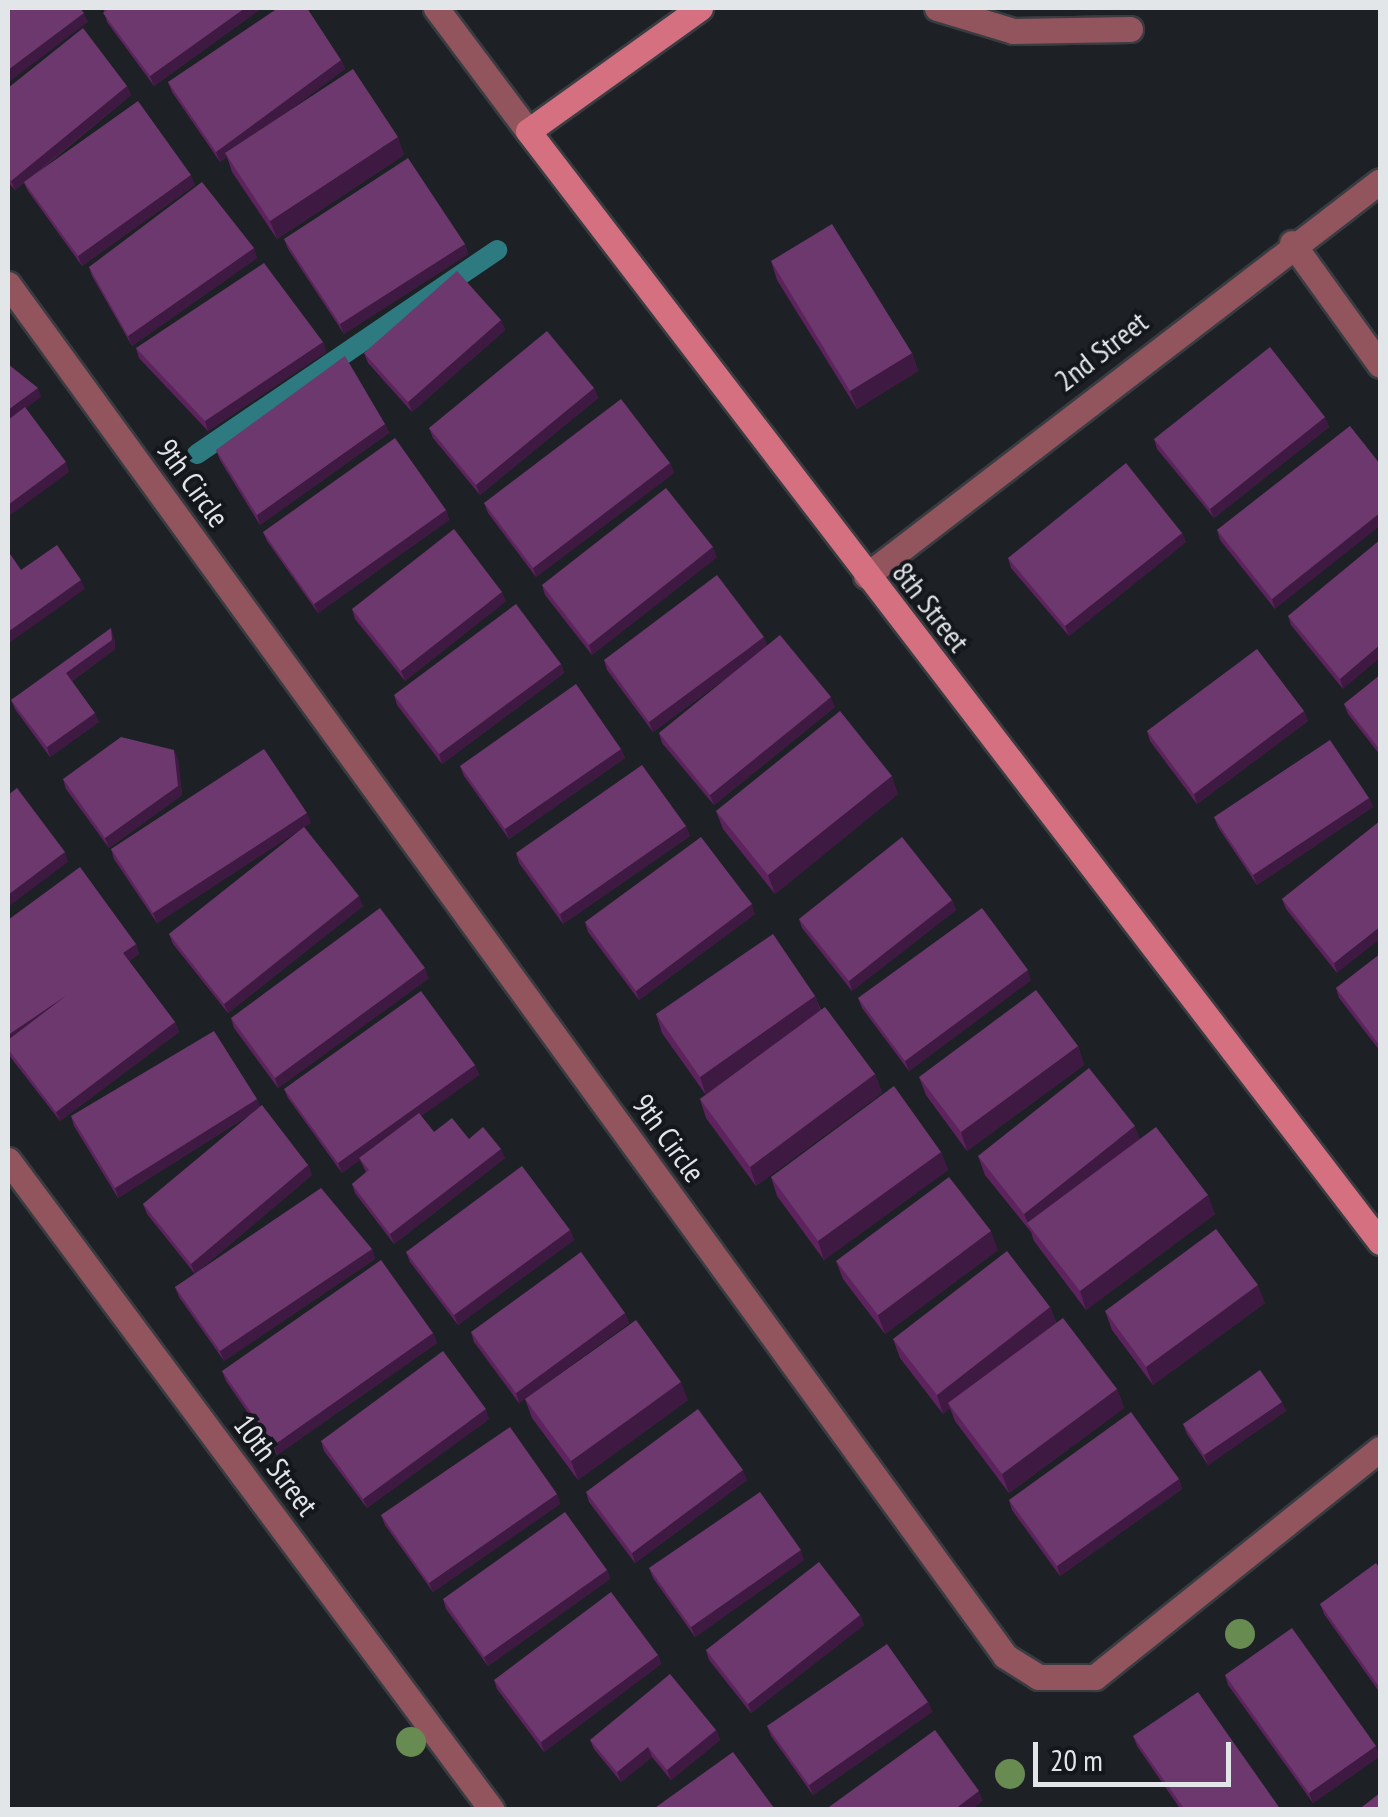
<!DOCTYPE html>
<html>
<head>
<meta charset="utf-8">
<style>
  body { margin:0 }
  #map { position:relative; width:1388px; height:1817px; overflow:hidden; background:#1d2025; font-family:"PT Sans Narrow",sans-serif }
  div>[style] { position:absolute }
  .stream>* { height:20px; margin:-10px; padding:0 10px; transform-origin:10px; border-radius:10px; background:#2d7a81 }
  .roads { filter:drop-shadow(2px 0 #393c40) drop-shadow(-2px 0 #393c40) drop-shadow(0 2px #393c40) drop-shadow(0 -2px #393c40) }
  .lane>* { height:25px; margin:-12.5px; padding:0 12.5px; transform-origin:12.5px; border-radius:12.5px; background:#92545d }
  .street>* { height:25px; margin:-12.5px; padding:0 12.5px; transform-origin:12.5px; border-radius:12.5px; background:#92545d }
  .secondary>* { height:25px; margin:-12.5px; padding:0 12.5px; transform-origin:12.5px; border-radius:12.5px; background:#d4707f }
  .trees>* { width:30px; height:30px; margin:-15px; border-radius:50%; background:#688b52 }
  .wall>* { inset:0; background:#5e235e }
  .shaded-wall>* { inset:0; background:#3e1941 }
  .building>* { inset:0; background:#6c386d }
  span { translate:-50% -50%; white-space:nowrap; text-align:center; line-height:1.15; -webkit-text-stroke:8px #14171b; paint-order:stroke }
  .street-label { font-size:30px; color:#e3e6e9 }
  .frame { position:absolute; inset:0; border:10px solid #e3e6e9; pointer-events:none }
  .scale { position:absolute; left:1033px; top:1742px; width:198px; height:45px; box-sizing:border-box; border:5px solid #e3e6e9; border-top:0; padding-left:12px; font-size:30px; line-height:35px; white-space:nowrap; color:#e3e6e9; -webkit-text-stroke:8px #14171b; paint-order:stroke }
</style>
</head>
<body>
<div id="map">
  <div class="stream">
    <div style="left:197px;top:454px;width:363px;rotate:-34.2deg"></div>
  </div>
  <div class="roads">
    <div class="lane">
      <div style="left:937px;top:8px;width:79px;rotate:16.8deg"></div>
      <div style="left:1013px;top:31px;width:117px;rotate:-1deg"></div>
    </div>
    <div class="street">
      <div style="left:436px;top:8px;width:154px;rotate:53.2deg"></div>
      <div style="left:1292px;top:243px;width:150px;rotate:54.2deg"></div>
      <div style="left:8px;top:284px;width:1696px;rotate:53.99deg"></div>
      <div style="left:1005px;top:1656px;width:39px;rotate:32deg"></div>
      <div style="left:1038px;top:1677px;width:57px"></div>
      <div style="left:1095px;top:1677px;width:365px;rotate:-38.7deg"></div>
      <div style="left:866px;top:576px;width:648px;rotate:-37.54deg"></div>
      <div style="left:8px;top:1160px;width:810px;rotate:53.33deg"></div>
    </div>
    <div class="secondary">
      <div style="left:700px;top:8px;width:211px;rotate:144.4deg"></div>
      <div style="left:528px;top:131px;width:1400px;rotate:52.52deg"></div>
    </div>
  </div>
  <div class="trees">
    <div style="left:1240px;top:1634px"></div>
    <div style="left:411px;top:1742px"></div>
    <div style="left:1010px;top:1774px"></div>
  </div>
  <div class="wall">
    <div style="clip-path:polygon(103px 8px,262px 8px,154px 86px,107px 22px)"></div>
    <div style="clip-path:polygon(341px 60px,345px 69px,283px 115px,404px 155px,277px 239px,232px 172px,227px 157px,220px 162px,172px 92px,168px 82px)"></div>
    <div style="clip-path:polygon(127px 86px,131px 95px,37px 173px,195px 185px,82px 266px,28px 191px,24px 183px,15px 190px,8px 182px,8px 88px)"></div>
    <div style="clip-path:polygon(284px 239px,465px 244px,468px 254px,344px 334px,288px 249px)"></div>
    <div style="clip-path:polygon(254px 248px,257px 258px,132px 346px,92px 276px,89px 267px)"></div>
    <div style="clip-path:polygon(771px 261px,912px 353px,918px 371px,857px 409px,777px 280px)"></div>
    <div style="clip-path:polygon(501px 320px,505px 330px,412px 412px,368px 363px,364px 353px)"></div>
    <div style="clip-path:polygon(323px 342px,326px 352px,208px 431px,139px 358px,136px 348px)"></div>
    <div style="clip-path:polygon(594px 388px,598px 398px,480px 495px,433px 438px,429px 428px)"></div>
    <div style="clip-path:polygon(1325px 417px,1329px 427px,1214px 518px,1157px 449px,1154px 439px)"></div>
    <div style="clip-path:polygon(385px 424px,389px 433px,260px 525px,220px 460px,216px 450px)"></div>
    <div style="clip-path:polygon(1350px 426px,1275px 609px,1220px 540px,1217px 530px)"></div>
    <div style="clip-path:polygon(670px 463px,674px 473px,536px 577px,488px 513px,484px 503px)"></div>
    <div style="clip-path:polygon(446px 510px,449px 520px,318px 613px,267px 541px,263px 532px)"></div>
    <div style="clip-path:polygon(1182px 533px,1186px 542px,1069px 636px,1011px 568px,1008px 558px)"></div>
    <div style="clip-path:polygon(1380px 540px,1343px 689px,1291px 625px,1288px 616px)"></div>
    <div style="clip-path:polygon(717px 557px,592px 655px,545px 595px,542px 585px)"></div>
    <div style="clip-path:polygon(506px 601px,405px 681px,355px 619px,352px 609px)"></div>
    <div style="clip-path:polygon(114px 637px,115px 649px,72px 681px,99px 722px,50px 757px,15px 709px,11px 700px)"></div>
    <div style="clip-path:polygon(767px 645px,835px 707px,714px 805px,662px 743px,659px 733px,737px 670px,653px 732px,607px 670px,604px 660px)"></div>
    <div style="clip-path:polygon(561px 664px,564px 673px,442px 764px,397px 705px,394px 695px)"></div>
    <div style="clip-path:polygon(1380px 675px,1380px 755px,1348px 714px,1344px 704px)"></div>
    <div style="clip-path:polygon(1304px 711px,1308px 721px,1197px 804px,1150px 741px,1147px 731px)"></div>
    <div style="clip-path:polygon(621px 749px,625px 758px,509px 839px,464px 776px,460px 766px)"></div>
    <div style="clip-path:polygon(178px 759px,182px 795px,109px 848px,66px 789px,63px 779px)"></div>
    <div style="clip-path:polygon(898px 794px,775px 894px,723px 829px,716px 811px)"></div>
    <div style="clip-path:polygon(1369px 798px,1373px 807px,1257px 885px,1218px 827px,1214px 817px)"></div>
    <div style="clip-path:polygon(1380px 821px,1337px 973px,1286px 909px,1282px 899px)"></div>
    <div style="clip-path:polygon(311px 823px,304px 827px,363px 906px,228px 1013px,173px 944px,169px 934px,304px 827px,157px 923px,114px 859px,111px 849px)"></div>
    <div style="clip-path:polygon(686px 826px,690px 836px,563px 924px,519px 863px,516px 853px)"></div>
    <div style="clip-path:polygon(952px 900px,956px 910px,852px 991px,802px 928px,799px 919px)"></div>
    <div style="clip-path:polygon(755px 914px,639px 1000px,588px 932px,585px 922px)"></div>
    <div style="clip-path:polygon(8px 920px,136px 944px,139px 954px,129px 961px,175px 1022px,179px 1032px,60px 1121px,8px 1054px)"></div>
    <div style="clip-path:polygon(1380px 954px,1380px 1051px,1339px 998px,1336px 988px)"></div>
    <div style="clip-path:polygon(429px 978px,278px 1088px,234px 1028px,231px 1018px)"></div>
    <div style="clip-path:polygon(1031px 980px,909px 1071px,862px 1008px,858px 998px)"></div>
    <div style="clip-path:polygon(815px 996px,821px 1010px,875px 1074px,882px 1093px,756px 1186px,706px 1118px,700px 1099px,706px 1095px,662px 1033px,656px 1014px)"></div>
    <div style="clip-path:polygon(1078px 1046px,1084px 1065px,967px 1151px,926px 1095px,919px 1077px)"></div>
    <div style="clip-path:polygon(475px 1065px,479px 1075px,421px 1116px,434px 1132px,469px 1139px,505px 1158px,394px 1244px,355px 1193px,352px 1184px,366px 1172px,360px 1160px,342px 1173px,288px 1098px,284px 1089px)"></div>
    <div style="clip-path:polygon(257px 1099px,260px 1107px,308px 1165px,312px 1175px,195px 1274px,372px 1249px,375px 1259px,224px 1361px,179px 1297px,175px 1287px,195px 1274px,147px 1214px,143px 1204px,251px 1114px,118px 1198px,74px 1126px,71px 1116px)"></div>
    <div style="clip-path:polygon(1140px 1139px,1215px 1214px,1086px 1310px,1034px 1241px,1031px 1232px,985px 1175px,978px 1156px)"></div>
    <div style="clip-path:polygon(941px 1152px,948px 1170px,824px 1260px,777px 1196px,771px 1177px)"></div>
    <div style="clip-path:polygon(570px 1230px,574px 1240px,458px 1325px,410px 1262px,406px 1252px)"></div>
    <div style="clip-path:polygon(998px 1250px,885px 1334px,843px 1279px,836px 1261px)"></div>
    <div style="clip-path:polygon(1265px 1303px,1153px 1385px,1112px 1330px,1105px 1311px)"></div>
    <div style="clip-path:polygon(1050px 1307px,1056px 1322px,1117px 1389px,1124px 1408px,1009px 1493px,955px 1421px,950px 1408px,943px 1414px,900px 1358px,893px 1339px)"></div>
    <div style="clip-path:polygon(625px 1313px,629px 1323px,519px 1403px,474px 1342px,471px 1332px)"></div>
    <div style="clip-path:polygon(433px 1333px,437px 1343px,277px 1455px,226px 1381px,222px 1371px)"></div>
    <div style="clip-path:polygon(525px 1399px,688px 1400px,578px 1480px,532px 1418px)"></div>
    <div style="clip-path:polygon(1282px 1402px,1286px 1411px,1208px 1465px,1187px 1434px,1183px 1424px)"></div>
    <div style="clip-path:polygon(489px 1419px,367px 1508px,324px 1451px,321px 1441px)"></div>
    <div style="clip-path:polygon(1179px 1479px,1182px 1489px,1060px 1576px,1012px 1510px,1009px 1500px)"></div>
    <div style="clip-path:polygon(747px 1480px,635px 1563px,589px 1502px,586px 1492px)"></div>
    <div style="clip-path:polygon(557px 1494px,560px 1504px,433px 1592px,385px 1525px,381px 1515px)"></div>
    <div style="clip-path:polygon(804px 1560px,695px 1637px,653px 1578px,649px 1568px)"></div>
    <div style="clip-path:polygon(1380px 1569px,1380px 1693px,1324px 1614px,1320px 1604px)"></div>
    <div style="clip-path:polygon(607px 1570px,610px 1579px,488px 1666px,446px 1609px,443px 1599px)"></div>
    <div style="clip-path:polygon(860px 1615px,864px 1625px,751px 1713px,709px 1660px,706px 1650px)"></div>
    <div style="clip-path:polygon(658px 1655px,661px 1664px,544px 1752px,497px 1689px,494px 1680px)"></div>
    <div style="clip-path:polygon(1225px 1675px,1380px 1756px,1313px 1803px,1228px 1685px)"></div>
    <div style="clip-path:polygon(928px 1702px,932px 1712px,813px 1795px,771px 1736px,767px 1726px)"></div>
    <div style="clip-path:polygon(716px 1730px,720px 1740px,671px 1780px,652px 1757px,621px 1782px,594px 1749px,590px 1740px)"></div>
    <div style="clip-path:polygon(1133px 1736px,1281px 1810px,1181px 1810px,1137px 1746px)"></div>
  </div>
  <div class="shaded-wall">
    <div style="clip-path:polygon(245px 8px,262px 8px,154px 86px,150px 76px)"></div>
    <div style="clip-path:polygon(84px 13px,88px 22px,8px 83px,8px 70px)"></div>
    <div style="clip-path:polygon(341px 60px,345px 69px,220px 162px,216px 152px)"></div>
    <div style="clip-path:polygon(127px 86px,131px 95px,15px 190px,11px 181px)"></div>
    <div style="clip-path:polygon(398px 137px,404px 155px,277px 239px,270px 221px)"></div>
    <div style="clip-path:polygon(191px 175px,195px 185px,82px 266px,78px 256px)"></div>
    <div style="clip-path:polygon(465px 244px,468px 254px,344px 334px,340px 324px)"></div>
    <div style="clip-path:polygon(254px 248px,257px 258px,132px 346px,128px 336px)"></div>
    <div style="clip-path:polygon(501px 320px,505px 330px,412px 412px,408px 402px)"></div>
    <div style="clip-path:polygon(323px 342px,326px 352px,208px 431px,205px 421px)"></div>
    <div style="clip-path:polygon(912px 353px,918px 371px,857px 409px,850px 391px)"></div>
    <div style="clip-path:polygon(38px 388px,41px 397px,8px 422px,8px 410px)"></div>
    <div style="clip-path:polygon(594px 388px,598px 398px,480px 495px,476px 485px)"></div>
    <div style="clip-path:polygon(1325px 417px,1329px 427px,1214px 518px,1210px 509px)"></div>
    <div style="clip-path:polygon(385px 424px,389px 433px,260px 525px,257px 515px)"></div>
    <div style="clip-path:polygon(66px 462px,69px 472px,8px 517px,8px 505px)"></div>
    <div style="clip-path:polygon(670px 463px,674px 473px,536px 577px,533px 568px)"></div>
    <div style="clip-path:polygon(446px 510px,449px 520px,318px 613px,314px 604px)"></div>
    <div style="clip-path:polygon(1380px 513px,1380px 526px,1275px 609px,1272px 599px)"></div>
    <div style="clip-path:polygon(1182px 533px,1186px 542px,1069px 636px,1065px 626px)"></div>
    <div style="clip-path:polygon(713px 547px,717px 557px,592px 655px,589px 645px)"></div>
    <div style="clip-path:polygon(81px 580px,85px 589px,8px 644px,8px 632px)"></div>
    <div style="clip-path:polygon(502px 592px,506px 601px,405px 681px,401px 671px)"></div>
    <div style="clip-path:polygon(111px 628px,114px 637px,115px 649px,69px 683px,66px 673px)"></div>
    <div style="clip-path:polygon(764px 637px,768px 647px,653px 732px,649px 722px)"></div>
    <div style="clip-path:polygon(1380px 645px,1380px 658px,1343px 689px,1340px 679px)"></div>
    <div style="clip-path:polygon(561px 664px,564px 673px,442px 764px,439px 754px)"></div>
    <div style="clip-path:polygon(831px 697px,835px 707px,714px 805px,710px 795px)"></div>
    <div style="clip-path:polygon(1304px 711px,1308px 721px,1197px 804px,1194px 794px)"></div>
    <div style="clip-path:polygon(95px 713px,99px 722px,50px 757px,47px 747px)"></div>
    <div style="clip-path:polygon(621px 749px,625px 758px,509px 839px,505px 829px)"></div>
    <div style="clip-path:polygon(174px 750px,178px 759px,182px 795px,109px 848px,105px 838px)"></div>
    <div style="clip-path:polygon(892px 776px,898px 794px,775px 894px,768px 875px)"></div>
    <div style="clip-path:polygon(1369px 798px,1373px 807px,1257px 885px,1253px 875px)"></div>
    <div style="clip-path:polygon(307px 813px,311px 823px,157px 923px,153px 913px)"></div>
    <div style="clip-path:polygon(686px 826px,690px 836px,563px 924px,560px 914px)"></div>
    <div style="clip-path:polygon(65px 852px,68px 862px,8px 907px,8px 895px)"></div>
    <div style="clip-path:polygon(359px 896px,363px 906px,228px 1013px,224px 1004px)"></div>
    <div style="clip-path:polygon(952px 900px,956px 910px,852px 991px,849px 981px)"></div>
    <div style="clip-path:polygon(752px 904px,755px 914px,639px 1000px,636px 991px)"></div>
    <div style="clip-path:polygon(1380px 927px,1380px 939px,1337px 973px,1334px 963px)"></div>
    <div style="clip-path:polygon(136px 944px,139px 954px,127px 962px,123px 953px)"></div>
    <div style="clip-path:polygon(425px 968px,429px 978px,278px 1088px,275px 1078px)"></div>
    <div style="clip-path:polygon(1028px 970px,1031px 980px,909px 1071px,905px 1061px)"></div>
    <div style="clip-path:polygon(67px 995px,8px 1043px,8px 1035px)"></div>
    <div style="clip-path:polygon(815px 996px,822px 1015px,706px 1095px,700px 1077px)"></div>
    <div style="clip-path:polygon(175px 1022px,179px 1032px,60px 1121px,56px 1112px)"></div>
    <div style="clip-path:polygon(1078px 1046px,1084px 1065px,967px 1151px,961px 1132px)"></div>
    <div style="clip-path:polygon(475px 1065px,479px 1075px,342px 1173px,338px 1163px)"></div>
    <div style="clip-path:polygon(875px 1074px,882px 1093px,756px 1186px,750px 1167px)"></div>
    <div style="clip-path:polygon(257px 1099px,260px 1108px,118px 1198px,115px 1188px)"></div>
    <div style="clip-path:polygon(1135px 1126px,1142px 1144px,1028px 1223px,1024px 1214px)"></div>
    <div style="clip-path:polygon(501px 1149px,505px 1158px,394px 1244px,390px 1234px)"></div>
    <div style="clip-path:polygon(941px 1152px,948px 1170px,824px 1260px,818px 1241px)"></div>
    <div style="clip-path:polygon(308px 1165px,312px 1175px,195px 1274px,191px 1264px)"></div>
    <div style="clip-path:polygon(1208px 1195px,1215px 1214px,1086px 1310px,1080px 1291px)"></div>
    <div style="clip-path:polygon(570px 1230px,574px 1240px,458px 1325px,454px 1315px)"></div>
    <div style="clip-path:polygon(991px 1231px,998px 1250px,885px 1334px,878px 1315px)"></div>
    <div style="clip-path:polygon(372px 1249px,375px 1259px,224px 1361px,220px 1351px)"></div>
    <div style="clip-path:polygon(1258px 1285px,1265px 1303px,1153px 1385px,1146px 1367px)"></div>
    <div style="clip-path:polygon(1050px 1307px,1057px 1325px,948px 1403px,950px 1408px,943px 1414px,937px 1395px)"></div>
    <div style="clip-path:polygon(625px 1313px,629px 1323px,519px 1403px,516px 1393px)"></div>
    <div style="clip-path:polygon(433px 1333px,437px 1343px,277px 1455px,274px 1445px)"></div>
    <div style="clip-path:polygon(681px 1382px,688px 1400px,578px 1480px,571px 1461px)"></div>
    <div style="clip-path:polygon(1117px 1389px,1124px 1408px,1009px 1493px,1002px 1474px)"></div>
    <div style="clip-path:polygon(1282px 1402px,1286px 1411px,1208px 1465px,1204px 1455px)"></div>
    <div style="clip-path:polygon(486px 1409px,489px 1419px,367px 1508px,363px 1499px)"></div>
    <div style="clip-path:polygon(743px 1470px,747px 1480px,635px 1563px,632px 1553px)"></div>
    <div style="clip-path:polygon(1179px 1479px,1182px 1489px,1060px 1576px,1057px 1566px)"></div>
    <div style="clip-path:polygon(557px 1494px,560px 1504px,433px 1592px,429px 1583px)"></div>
    <div style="clip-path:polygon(801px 1550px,804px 1560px,695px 1637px,691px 1627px)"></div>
    <div style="clip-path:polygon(607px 1570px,610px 1579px,488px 1666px,484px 1657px)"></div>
    <div style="clip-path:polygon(860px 1615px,864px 1625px,751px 1713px,748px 1704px)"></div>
    <div style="clip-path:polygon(658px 1655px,661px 1664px,544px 1752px,541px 1742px)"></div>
    <div style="clip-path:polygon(928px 1702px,932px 1712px,813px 1795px,809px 1785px)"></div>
    <div style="clip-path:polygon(716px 1730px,720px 1740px,671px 1780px,667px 1770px)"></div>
    <div style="clip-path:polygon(1376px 1746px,1380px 1756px,1313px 1803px,1309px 1793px)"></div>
    <div style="clip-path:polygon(648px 1747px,652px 1757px,621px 1782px,617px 1772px)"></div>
    <div style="clip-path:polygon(979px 1791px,983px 1801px,971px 1810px,954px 1810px)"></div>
  </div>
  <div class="building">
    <div style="clip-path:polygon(8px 8px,80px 8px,84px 13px,8px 70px)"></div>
    <div style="clip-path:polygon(110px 8px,245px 8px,150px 76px,103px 13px)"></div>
    <div style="clip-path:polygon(278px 8px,307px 8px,341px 60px,216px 152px,168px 82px)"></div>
    <div style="clip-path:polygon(83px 28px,127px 86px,11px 181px,8px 176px,8px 88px)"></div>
    <div style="clip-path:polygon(353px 69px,398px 137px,270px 221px,225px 153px)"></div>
    <div style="clip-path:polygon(138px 101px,191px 175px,78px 256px,24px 182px)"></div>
    <div style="clip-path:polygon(408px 158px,465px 244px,340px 324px,284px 239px)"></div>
    <div style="clip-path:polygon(202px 182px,254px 248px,128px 336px,89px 267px)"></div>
    <div style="clip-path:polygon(832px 224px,912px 353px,850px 391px,771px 261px)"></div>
    <div style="clip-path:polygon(264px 263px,323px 342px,205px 421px,136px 348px)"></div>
    <div style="clip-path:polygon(457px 271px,501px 320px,408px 402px,364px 353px)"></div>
    <div style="clip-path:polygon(547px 331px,594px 388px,476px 485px,429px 428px)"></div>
    <div style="clip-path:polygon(1270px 347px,1325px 417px,1210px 509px,1154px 439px)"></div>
    <div style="clip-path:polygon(345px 356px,385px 424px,257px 515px,216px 450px)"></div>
    <div style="clip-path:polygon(8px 364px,38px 388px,8px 410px)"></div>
    <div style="clip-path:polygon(621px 399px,670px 463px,533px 568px,484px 503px)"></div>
    <div style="clip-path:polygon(25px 407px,66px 462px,8px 505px,8px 420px)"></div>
    <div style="clip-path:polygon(1350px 426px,1380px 464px,1380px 513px,1272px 599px,1217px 530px)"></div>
    <div style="clip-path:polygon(395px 438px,446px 510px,314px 604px,263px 532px)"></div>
    <div style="clip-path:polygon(1126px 463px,1182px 533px,1065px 626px,1008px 558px)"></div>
    <div style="clip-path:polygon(666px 488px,713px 547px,589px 645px,542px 585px)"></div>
    <div style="clip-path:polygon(454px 529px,502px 592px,401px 671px,352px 609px)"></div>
    <div style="clip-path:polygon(1380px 540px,1380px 645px,1340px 679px,1288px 616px)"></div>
    <div style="clip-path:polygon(57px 545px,81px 580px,8px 632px,8px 551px,21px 570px)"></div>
    <div style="clip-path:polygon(717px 575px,764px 637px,649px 722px,604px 660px)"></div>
    <div style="clip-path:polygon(516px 604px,561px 664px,439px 754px,394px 695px)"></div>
    <div style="clip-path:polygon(111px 628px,112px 640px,66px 673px,95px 713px,47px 747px,11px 700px)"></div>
    <div style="clip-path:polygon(780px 635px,831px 697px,710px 795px,659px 733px)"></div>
    <div style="clip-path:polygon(1257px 649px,1304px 711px,1194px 794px,1147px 731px)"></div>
    <div style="clip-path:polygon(1380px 675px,1380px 750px,1344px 704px)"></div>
    <div style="clip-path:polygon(576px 684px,621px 749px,505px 829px,460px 766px)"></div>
    <div style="clip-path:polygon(840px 711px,892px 776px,768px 875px,716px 811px)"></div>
    <div style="clip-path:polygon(121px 737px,174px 750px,178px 786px,105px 838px,63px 779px)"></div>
    <div style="clip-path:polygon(1330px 740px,1369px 798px,1253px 875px,1214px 817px)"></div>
    <div style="clip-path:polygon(264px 749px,307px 813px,153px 913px,111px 849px)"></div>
    <div style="clip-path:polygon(642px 765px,686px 826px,560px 914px,516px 853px)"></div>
    <div style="clip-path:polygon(17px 788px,65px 852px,8px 895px,8px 795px)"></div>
    <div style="clip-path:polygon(1380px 821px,1380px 927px,1334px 963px,1282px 899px)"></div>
    <div style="clip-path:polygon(304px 827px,359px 896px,224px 1004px,169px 934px)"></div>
    <div style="clip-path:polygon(701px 837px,752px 904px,636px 991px,585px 922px)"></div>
    <div style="clip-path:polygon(902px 837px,952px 900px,849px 981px,799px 919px)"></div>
    <div style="clip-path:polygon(80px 867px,136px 944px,123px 953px,175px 1022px,56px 1112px,8px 1049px,8px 1040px,67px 995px,8px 1035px,8px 920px)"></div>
    <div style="clip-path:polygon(380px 908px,425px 968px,275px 1078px,231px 1018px)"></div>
    <div style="clip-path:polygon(982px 908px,1028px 970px,905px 1061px,858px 998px)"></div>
    <div style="clip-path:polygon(773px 934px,815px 996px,700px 1077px,656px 1014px)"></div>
    <div style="clip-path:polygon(1380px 954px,1380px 1046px,1336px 988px)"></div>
    <div style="clip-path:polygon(1036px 990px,1078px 1046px,961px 1132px,919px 1077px)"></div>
    <div style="clip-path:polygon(421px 991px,475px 1065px,338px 1163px,284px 1089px)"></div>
    <div style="clip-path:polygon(825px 1007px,875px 1074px,750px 1167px,700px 1099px)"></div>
    <div style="clip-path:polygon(214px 1031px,257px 1099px,115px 1188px,71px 1116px)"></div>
    <div style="clip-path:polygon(1089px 1068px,1135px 1126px,1024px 1214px,978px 1156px)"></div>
    <div style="clip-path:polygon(894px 1086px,941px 1152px,818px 1241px,771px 1177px)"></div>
    <div style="clip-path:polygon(262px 1105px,308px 1165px,191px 1264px,143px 1204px)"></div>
    <div style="clip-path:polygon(419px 1113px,434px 1132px,452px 1118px,469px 1139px,483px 1127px,501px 1149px,390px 1234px,352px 1184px,369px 1170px,359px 1158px)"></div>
    <div style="clip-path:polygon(1156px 1127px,1208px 1195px,1080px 1291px,1027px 1223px)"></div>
    <div style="clip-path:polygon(522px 1166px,570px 1230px,454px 1315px,406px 1252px)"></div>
    <div style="clip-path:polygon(949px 1177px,991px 1231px,878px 1315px,836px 1261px)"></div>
    <div style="clip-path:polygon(321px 1188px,372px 1249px,220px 1351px,175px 1287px)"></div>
    <div style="clip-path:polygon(1216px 1229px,1258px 1285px,1146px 1367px,1105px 1311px)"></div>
    <div style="clip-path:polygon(1007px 1251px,1050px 1307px,937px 1395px,893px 1339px)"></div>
    <div style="clip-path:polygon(581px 1252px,625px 1313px,516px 1393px,471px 1332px)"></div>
    <div style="clip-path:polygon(381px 1260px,433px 1333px,274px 1445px,222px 1371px)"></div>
    <div style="clip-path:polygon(1063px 1318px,1117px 1389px,1002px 1474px,948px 1403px)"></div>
    <div style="clip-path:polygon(636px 1320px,681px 1382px,571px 1461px,525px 1399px)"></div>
    <div style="clip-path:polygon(443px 1351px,486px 1409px,363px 1499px,321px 1441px)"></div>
    <div style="clip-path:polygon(1260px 1370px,1282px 1402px,1204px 1455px,1183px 1424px)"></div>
    <div style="clip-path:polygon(698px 1409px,743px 1470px,632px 1553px,586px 1492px)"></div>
    <div style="clip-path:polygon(1131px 1412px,1179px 1479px,1057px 1566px,1009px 1500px)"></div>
    <div style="clip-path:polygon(510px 1427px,557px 1494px,429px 1583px,381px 1515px)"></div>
    <div style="clip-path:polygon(760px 1492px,801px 1550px,691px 1627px,649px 1568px)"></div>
    <div style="clip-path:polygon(565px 1512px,607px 1570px,484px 1657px,443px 1599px)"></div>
    <div style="clip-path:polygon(819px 1562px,860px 1615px,748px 1704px,706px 1650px)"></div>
    <div style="clip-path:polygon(1376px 1563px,1380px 1569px,1380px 1688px,1320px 1604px)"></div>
    <div style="clip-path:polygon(611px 1592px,658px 1655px,541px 1742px,494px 1680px)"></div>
    <div style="clip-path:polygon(1292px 1628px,1376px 1746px,1309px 1793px,1225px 1675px)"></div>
    <div style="clip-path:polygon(887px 1644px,928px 1702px,809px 1785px,767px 1726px)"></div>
    <div style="clip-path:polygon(670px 1674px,716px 1730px,667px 1770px,648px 1747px,617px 1772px,590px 1740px)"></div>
    <div style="clip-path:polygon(1198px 1692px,1281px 1810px,1185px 1810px,1133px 1736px)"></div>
    <div style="clip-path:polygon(935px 1730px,979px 1791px,954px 1810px,831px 1810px,829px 1807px)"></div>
    <div style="clip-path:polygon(733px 1752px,774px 1808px,652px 1810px)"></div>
    <div style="clip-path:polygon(1380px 1793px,1380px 1810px,1358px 1810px)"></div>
  </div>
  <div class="street-label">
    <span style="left:1101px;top:351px;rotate:-38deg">2nd Street</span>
    <span style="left:193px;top:483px;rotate:54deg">9th Circle</span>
    <span style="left:931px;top:607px;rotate:52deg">8th Street</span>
    <span style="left:669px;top:1138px;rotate:54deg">9th Circle</span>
    <span style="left:276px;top:1465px;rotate:53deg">10th Street</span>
  </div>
  <div class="frame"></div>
  <div class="scale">20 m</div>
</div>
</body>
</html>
